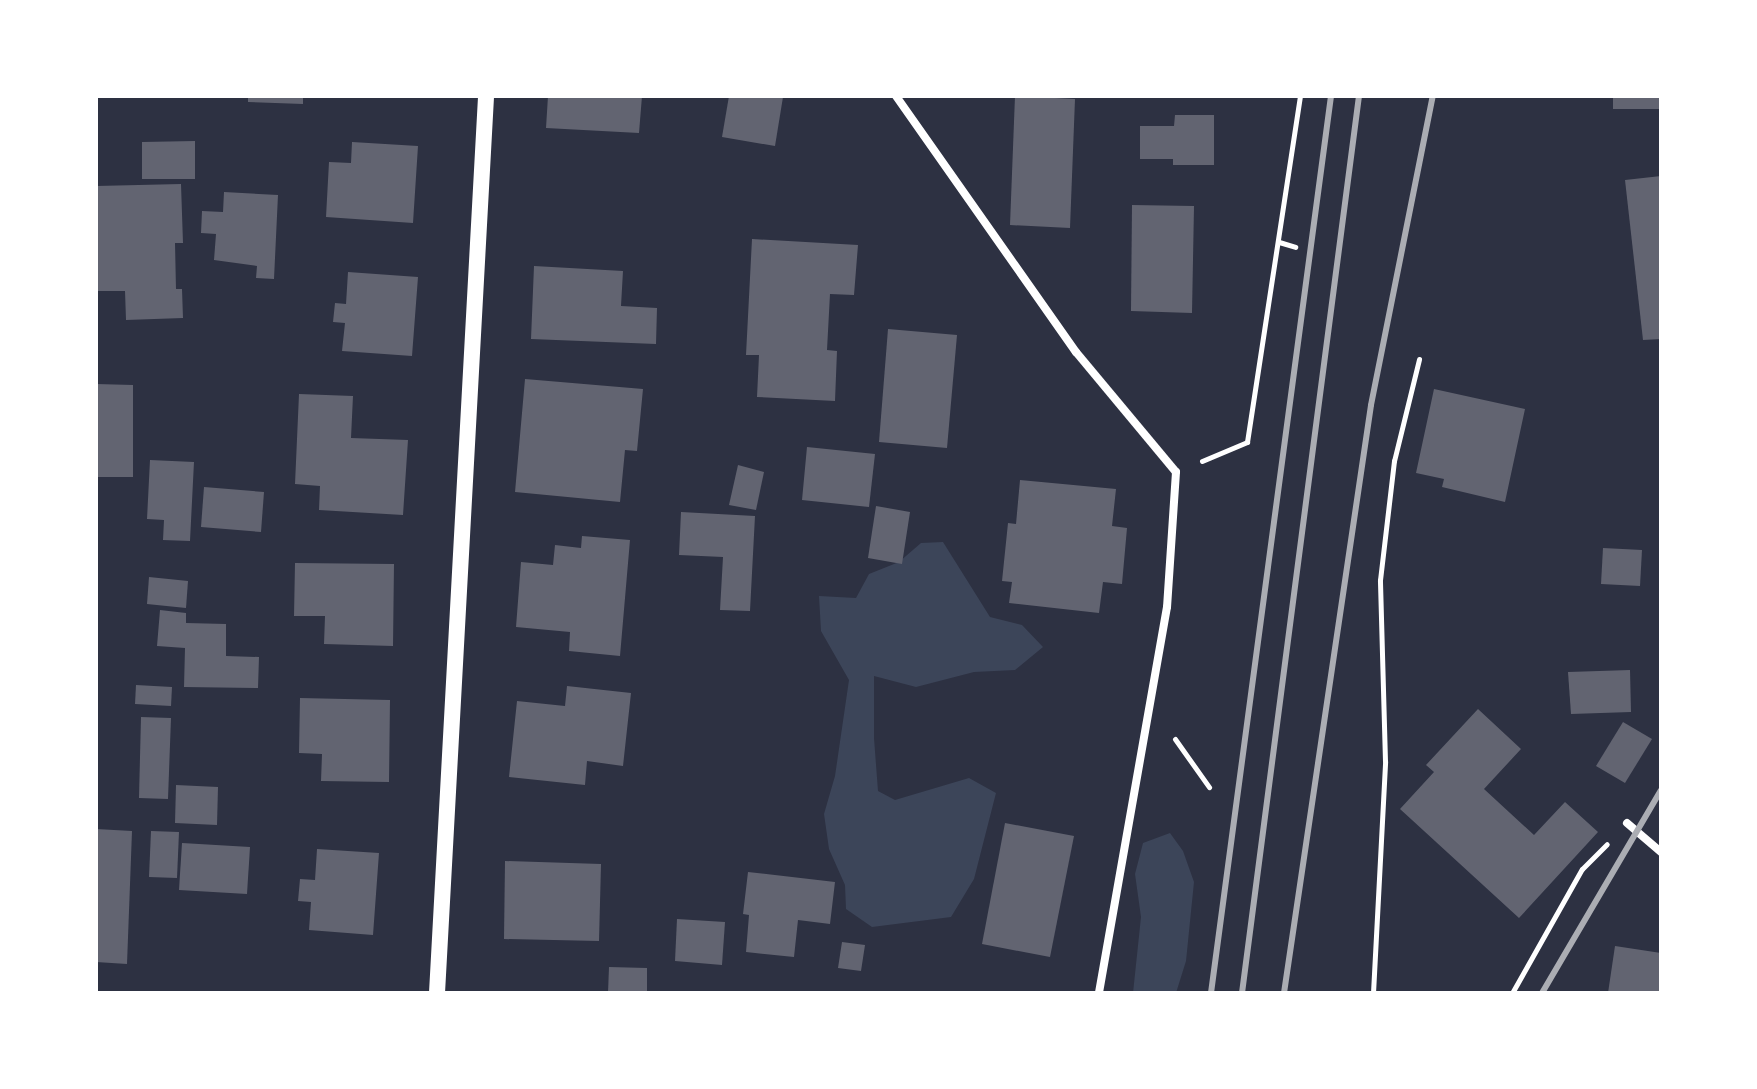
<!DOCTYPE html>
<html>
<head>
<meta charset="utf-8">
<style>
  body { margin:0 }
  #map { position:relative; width:1757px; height:1089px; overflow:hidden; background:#2d3142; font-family:"Noto Sans",sans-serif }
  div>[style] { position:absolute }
  .green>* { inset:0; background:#3c4559 }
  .building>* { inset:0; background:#626471 }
  .path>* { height:5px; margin:-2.5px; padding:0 2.5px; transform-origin:2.5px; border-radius:2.5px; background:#fff }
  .minor>* { height:8px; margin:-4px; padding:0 4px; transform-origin:4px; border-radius:4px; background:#fff }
  .secondary>* { height:16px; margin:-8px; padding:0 8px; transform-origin:8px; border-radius:8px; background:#fff }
  .rail>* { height:6px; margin:-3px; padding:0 3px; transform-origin:3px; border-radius:3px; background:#abadb3 }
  span { translate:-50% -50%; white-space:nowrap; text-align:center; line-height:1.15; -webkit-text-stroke:8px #fff; paint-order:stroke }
  .frame { position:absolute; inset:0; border:98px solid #fff; pointer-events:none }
</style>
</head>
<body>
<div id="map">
  <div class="green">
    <div style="clip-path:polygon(943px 542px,990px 617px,1022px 625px,1043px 647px,1015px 670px,974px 672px,916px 687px,874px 676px,874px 738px,878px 791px,895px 800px,969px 778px,996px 793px,974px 879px,951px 917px,872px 927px,846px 909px,845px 885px,829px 849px,824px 814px,835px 776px,849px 680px,821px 631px,819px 596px,856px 598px,869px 574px,899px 562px,921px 543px)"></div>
    <div style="clip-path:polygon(1170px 833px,1183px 851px,1194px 882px,1186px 961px,1176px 993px,1133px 993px,1141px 917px,1135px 874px,1143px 843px)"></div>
  </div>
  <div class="building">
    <div style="clip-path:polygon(248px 96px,303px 96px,303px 104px,248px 102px)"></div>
    <div style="clip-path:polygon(548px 96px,642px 96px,639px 133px,546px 128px)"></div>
    <div style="clip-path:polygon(729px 96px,783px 97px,775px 146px,722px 137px)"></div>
    <div style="clip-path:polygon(1015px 96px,1075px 99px,1070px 228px,1010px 225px)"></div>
    <div style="clip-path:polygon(1613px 96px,1661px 96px,1661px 109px,1613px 109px)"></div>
    <div style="clip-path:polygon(1175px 115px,1214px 115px,1214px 165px,1173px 165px,1173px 159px,1140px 159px,1140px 126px,1174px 126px)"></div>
    <div style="clip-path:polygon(195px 141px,195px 179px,142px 179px,142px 142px)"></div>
    <div style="clip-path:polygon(352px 142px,418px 146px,413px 223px,326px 217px,329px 162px,351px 163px)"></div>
    <div style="clip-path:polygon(1661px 176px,1661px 339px,1643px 340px,1625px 180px)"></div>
    <div style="clip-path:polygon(181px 184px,183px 243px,175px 243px,176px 289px,182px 289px,183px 318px,126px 320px,125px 291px,96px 291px,96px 186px)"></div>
    <div style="clip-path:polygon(224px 192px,278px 195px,274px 279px,256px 278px,257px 266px,214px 260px,216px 234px,201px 233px,202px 211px,223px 212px)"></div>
    <div style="clip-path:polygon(1132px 205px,1194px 206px,1192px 313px,1131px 311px)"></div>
    <div style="clip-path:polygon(752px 239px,858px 245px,854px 295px,830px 294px,827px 350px,837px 351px,835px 401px,757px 397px,759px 355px,746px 355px)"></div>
    <div style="clip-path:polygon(534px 266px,623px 271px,621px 306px,657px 308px,656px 344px,531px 339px)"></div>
    <div style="clip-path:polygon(348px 272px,418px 277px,412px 356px,342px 351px,345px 323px,333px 322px,335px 303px,346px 304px)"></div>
    <div style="clip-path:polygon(888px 329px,957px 335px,947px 448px,879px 442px)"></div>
    <div style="clip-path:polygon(525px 379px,643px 389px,637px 451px,625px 450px,620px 502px,515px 492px)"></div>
    <div style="clip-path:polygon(96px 384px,133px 385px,133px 477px,96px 477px)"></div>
    <div style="clip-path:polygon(1434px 389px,1525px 409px,1505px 502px,1442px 487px,1444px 479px,1416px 473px)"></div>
    <div style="clip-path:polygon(299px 394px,353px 396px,351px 438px,408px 440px,403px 515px,319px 510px,320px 486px,295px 484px)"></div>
    <div style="clip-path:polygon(807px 447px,875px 454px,869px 507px,802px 500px)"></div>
    <div style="clip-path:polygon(150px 460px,194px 462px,190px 541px,163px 540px,164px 520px,147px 519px)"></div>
    <div style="clip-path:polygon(738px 465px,764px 472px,756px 510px,729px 505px)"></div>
    <div style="clip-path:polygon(1020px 480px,1116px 489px,1112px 526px,1127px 528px,1122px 584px,1103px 582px,1099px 613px,1009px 603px,1012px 582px,1002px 581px,1008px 523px,1016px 524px)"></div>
    <div style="clip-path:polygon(204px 487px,264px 492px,261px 532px,201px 527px)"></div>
    <div style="clip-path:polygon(876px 506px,910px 512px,902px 564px,868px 558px)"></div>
    <div style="clip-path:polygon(681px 512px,755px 516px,750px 611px,720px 610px,723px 557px,679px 555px)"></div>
    <div style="clip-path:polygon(582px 536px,630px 540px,620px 656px,569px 651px,570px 632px,516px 627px,521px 562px,553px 565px,555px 545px,581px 548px)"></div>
    <div style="clip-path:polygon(1603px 548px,1642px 550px,1640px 586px,1601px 584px)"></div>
    <div style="clip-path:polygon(295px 563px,394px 564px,393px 646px,324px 644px,325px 616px,294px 616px)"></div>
    <div style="clip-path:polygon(149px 577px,188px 581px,186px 608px,147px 604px)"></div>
    <div style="clip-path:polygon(160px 610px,186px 613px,186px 623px,226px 624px,226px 656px,259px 657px,258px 688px,184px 687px,185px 648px,157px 646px)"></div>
    <div style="clip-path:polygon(1630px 670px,1631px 712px,1571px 714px,1568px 672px)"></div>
    <div style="clip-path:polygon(136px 685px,172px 687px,171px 706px,135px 704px)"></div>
    <div style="clip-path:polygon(567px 686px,631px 693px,623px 766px,587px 761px,585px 785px,509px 777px,517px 701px,565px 706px)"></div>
    <div style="clip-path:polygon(300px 698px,390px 700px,389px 782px,321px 781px,322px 754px,299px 753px)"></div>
    <div style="clip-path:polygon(1478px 709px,1521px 749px,1484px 789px,1534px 835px,1565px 802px,1598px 832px,1519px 918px,1400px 809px,1434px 772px,1426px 765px)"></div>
    <div style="clip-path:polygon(141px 717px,171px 718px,168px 799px,139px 798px)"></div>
    <div style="clip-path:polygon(1623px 722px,1652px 739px,1625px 783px,1596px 766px)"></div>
    <div style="clip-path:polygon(176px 785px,218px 787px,217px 825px,175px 823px)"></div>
    <div style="clip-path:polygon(1005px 823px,1074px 836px,1050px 957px,982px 944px)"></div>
    <div style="clip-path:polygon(96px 829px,132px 831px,127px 964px,96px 962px)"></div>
    <div style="clip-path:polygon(151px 831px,179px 832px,177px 878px,149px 877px)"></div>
    <div style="clip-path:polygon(182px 843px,250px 847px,247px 894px,179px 890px)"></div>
    <div style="clip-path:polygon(317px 849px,379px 853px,373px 935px,309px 930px,311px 902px,298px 901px,300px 879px,315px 880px)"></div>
    <div style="clip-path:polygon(505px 861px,601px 864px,599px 941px,504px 939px)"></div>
    <div style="clip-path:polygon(748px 872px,835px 882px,830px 924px,798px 920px,794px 957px,746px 952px,749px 915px,743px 914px)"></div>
    <div style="clip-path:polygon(677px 919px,725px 922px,722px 965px,675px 961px)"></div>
    <div style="clip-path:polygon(842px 942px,865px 945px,861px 971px,838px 968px)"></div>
    <div style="clip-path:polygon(1615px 946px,1661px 953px,1661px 993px,1608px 993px)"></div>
    <div style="clip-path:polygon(609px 967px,647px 968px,647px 993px,608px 993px)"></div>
  </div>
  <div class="path">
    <div style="left:1279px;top:242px;width:17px;rotate:17deg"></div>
    <div style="left:1202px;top:461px;width:49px;rotate:-22.9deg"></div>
    <div style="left:1247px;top:442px;width:350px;rotate:-81.3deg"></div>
    <div style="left:1175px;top:739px;width:59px;rotate:54.7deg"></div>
    <div style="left:1373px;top:993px;width:232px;rotate:-87deg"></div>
    <div style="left:1385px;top:761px;width:181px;rotate:-91.6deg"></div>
    <div style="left:1380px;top:580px;width:120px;rotate:-83.3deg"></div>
    <div style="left:1394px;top:461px;width:105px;rotate:-76.2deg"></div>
    <div style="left:1512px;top:993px;width:142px;rotate:-60.6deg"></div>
    <div style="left:1582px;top:869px;width:35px;rotate:-45deg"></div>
  </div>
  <div class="minor">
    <div style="left:896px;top:96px;width:313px;rotate:54.9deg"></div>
    <div style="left:1076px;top:352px;width:156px;rotate:50.2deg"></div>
    <div style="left:1176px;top:472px;width:135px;rotate:93.8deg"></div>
    <div style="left:1167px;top:607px;width:392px;rotate:100deg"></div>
    <div style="left:1627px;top:823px;width:45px;rotate:40.5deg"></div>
  </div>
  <div class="secondary">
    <div style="left:437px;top:993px;width:898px;rotate:-86.87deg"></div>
  </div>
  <div class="rail">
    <div style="left:1211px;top:993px;width:905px;rotate:-82.38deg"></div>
    <div style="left:1242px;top:993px;width:905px;rotate:-82.57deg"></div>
    <div style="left:1284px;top:993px;width:594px;rotate:-81.58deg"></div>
    <div style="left:1371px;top:405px;width:315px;rotate:-78.7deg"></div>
    <div style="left:1542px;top:993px;width:235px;rotate:-59.6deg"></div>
  </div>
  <div class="frame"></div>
</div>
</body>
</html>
